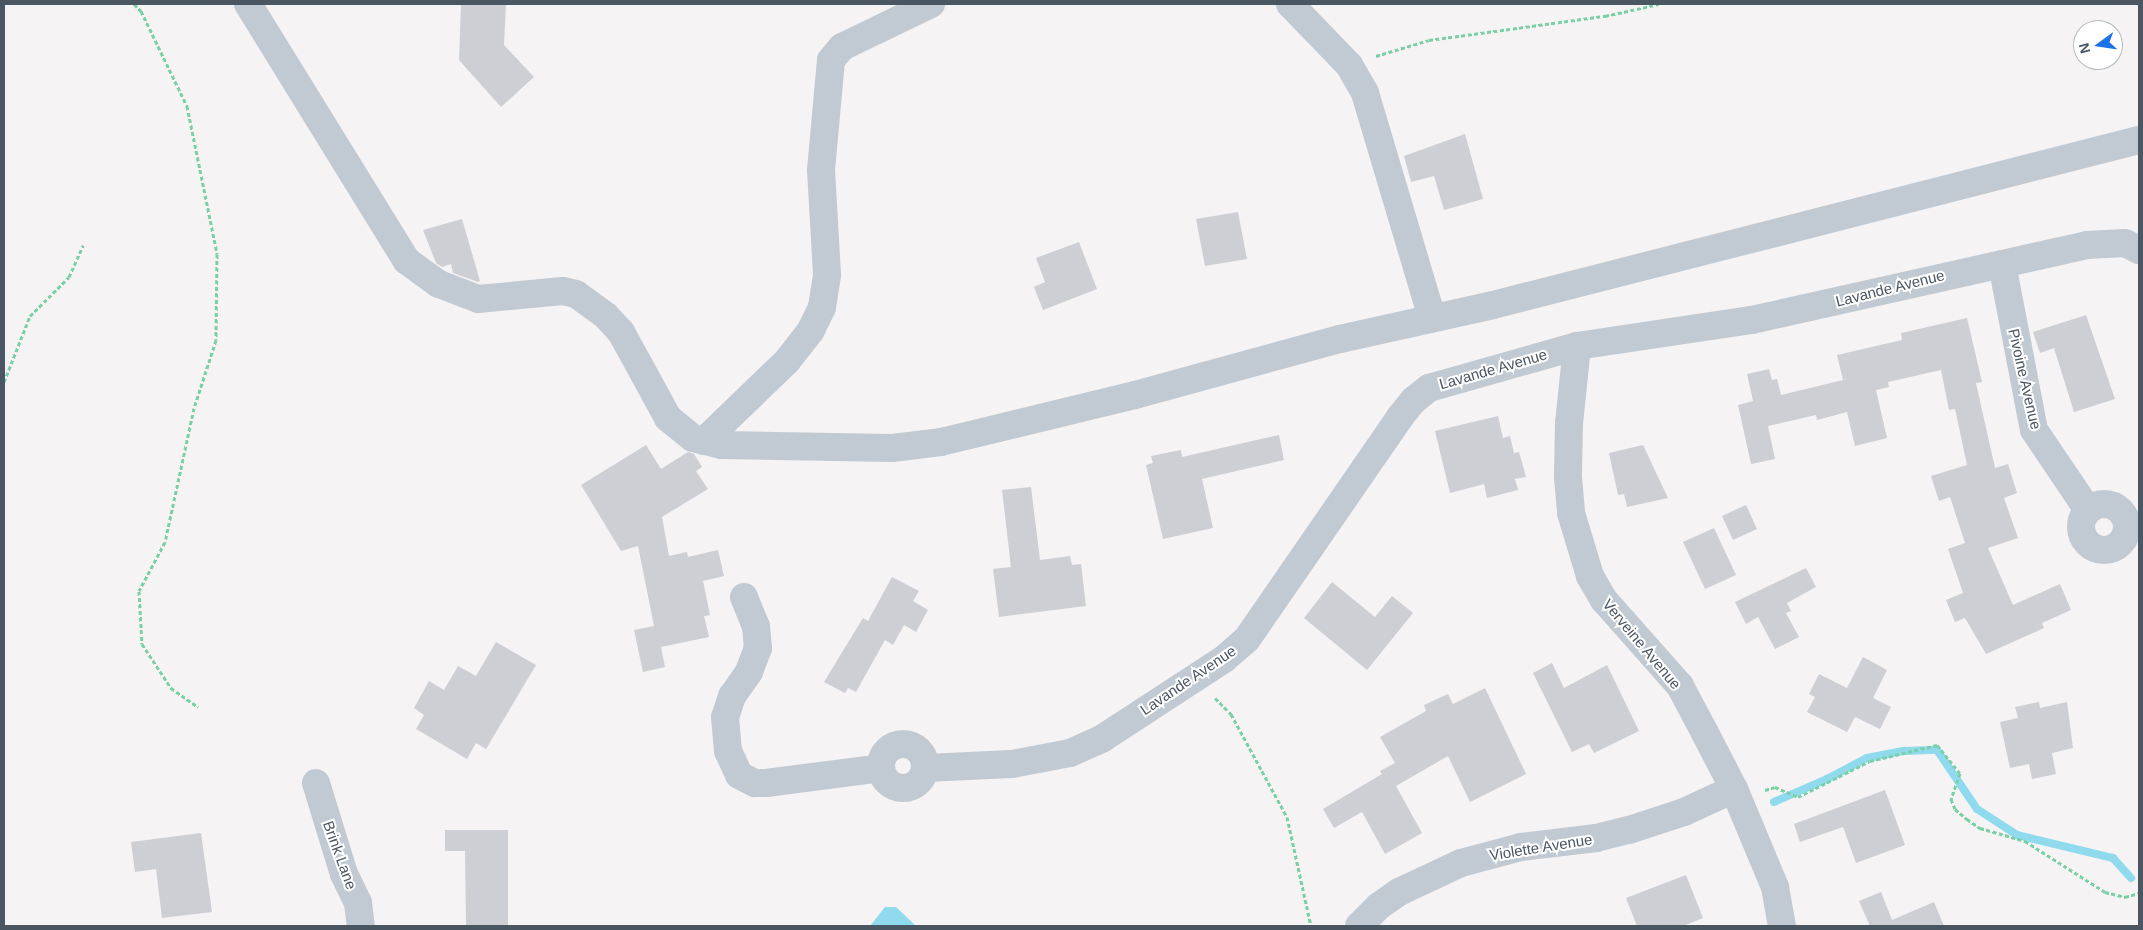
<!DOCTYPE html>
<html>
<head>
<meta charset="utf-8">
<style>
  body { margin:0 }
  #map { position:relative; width:2143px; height:930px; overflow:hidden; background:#f5f3f3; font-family:Helvetica,sans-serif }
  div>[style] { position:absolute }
  .water>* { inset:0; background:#90daee }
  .stream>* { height:8px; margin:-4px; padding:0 4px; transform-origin:4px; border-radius:4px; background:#90daee }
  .building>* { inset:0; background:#cdcfd5 }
  .path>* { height:3px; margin-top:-1.5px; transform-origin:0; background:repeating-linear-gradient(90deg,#7ad0a6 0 4px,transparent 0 6.5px) }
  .minor>* { height:28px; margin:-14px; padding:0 14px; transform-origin:14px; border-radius:14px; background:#c1cad2 }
  .minor>.ring { margin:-14px; padding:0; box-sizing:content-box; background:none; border:28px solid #c1cad2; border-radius:50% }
  span { translate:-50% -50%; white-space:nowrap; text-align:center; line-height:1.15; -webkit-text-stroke:4px #fff; paint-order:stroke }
  .street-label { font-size:15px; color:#4a5661 }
  .frame { position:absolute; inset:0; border:5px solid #4a5661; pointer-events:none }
  .north { position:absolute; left:2073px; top:20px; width:50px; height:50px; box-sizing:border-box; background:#fff; border:1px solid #b7bbc0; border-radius:50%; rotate:256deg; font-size:14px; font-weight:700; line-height:20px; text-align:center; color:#4a5661 }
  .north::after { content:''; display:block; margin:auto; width:18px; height:22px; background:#1a73e8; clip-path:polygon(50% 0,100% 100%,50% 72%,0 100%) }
</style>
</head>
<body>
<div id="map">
  <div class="water">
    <div style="clip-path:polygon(885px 907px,896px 907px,916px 926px,870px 926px)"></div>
  </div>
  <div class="stream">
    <div style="left:1774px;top:802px;width:58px;rotate:-23.5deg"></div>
    <div style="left:1827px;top:779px;width:45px;rotate:-27.7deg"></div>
    <div style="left:1867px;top:758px;width:38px;rotate:-11deg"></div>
    <div style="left:1904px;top:751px;width:33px;rotate:-2deg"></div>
    <div style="left:1937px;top:750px;width:71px;rotate:55.9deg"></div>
    <div style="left:1977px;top:809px;width:48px;rotate:33deg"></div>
    <div style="left:2017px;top:835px;width:99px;rotate:13.5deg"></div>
    <div style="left:2113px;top:858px;width:27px;rotate:48deg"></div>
  </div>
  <div class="building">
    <div style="clip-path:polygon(461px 4px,506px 4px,504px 45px,534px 77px,501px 107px,459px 60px)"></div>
    <div style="clip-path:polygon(1465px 134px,1483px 199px,1444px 210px,1434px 176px,1411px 182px,1404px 156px)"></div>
    <div style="clip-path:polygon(1238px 212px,1247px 259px,1205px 266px,1196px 219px)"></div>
    <div style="clip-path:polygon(462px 219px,480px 281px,478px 282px,453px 273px,451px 264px,442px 267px,436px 263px,423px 230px)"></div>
    <div style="clip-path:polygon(1079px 242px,1097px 289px,1043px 310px,1034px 287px,1045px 282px,1036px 258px)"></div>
    <div style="clip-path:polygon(2086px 315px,2115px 399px,2074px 412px,2054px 348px,2040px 353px,2033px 332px)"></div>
    <div style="clip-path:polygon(1967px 318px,1982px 382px,1976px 383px,1995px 468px,2008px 464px,2017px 493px,2004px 498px,2018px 538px,1988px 548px,2013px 605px,2060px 584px,2071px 610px,2042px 623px,2044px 628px,1986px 654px,1965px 618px,1955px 622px,1946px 600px,1963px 593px,1948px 549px,1965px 543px,1950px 497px,1939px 501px,1931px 476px,1967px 465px,1955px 409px,1949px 410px,1941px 370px,1888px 382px,1889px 387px,1876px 390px,1887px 438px,1855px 446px,1847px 412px,1817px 420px,1816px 415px,1768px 426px,1775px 459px,1751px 464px,1738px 405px,1753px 401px,1747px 374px,1769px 369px,1772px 380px,1777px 379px,1781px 395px,1843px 380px,1837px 355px,1902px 340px,1901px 333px)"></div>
    <div style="clip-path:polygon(1498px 416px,1503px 438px,1510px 436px,1514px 453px,1519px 452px,1526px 477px,1515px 479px,1518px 490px,1487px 498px,1484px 484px,1450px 493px,1435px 431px)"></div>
    <div style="clip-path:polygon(1279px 435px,1284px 460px,1202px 479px,1213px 528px,1163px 539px,1146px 465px,1153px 463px,1151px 456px,1181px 450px,1182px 457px)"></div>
    <div style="clip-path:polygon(646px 445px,661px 469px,688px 452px,694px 454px,702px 467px,696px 471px,708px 489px,662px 517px,669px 556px,687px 552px,688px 557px,718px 550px,724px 576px,703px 581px,710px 615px,704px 616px,709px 637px,661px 647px,665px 667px,643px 672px,634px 630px,654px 626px,638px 546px,621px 551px,581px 485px)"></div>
    <div style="clip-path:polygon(1643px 445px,1668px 498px,1627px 507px,1624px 494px,1618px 495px,1609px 453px)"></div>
    <div style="clip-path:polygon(1031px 487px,1040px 560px,1070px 556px,1072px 565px,1081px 564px,1086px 606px,999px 617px,993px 569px,1011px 567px,1002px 490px)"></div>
    <div style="clip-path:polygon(1746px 505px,1757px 529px,1733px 540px,1722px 516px)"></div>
    <div style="clip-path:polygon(1714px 528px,1736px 575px,1705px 589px,1683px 542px)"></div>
    <div style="clip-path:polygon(1806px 568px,1816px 587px,1787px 603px,1791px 611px,1786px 613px,1799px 637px,1775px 649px,1758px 617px,1746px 624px,1735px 602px)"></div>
    <div style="clip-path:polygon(892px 577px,919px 591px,913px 601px,928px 610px,916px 632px,904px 625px,893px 645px,885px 640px,856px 692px,848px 688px,845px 693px,824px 682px,863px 618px,868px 621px)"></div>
    <div style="clip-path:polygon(1332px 582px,1375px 617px,1392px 596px,1413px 613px,1367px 670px,1304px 618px)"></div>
    <div style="clip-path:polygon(496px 642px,536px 665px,486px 749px,476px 743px,467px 759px,416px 729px,424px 715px,414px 708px,429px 681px,444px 690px,458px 666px,476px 676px)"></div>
    <div style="clip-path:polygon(1863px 657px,1887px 670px,1873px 698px,1891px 707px,1880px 729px,1855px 717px,1847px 732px,1807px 712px,1815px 697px,1809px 694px,1819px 674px,1847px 688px)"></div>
    <div style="clip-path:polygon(1552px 663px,1564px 688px,1607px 665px,1639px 731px,1594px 753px,1589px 744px,1572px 752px,1533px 673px)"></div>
    <div style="clip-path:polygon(1485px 688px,1526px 774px,1470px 802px,1448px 756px,1396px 786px,1422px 833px,1385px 854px,1362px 812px,1334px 828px,1323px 809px,1382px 774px,1380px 771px,1395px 763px,1380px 737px,1426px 711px,1424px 705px,1448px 694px,1453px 704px)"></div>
    <div style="clip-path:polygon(2039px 702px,2040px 708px,2067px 702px,2073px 748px,2052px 753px,2056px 774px,2032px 779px,2029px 764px,2010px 768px,2000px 722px,2018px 718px,2015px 707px)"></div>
    <div style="clip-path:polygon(1885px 790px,1905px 845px,1856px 863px,1843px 827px,1800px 842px,1794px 824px)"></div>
    <div style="clip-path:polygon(445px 830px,508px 830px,508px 926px,466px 926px,465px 851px,445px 851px)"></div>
    <div style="clip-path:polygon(201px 833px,212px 912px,162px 918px,156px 869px,135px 872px,131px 842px)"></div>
    <div style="clip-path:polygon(1686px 875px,1703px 918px,1683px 926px,1637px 926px,1626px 898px)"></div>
    <div style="clip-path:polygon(1881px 892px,1892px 920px,1934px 902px,1944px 926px,1870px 926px,1859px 901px)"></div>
  </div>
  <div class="path">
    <div style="left:134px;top:4px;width:10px;rotate:45deg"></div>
    <div style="left:141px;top:11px;width:106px;rotate:64.2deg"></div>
    <div style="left:187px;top:106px;width:151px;rotate:78.5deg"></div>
    <div style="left:217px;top:254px;width:86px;rotate:90.7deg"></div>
    <div style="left:216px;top:340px;width:71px;rotate:107.9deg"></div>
    <div style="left:194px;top:408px;width:137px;rotate:102.2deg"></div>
    <div style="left:165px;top:542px;width:55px;rotate:118deg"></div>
    <div style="left:139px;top:591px;width:53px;rotate:86.8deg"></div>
    <div style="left:142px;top:644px;width:53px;rotate:56.6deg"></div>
    <div style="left:171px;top:688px;width:33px;rotate:35deg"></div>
    <div style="left:1376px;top:56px;width:55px;rotate:-16.8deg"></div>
    <div style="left:1429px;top:40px;width:178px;rotate:-7.8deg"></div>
    <div style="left:1605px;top:16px;width:55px;rotate:-12.5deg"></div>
    <div style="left:4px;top:382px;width:71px;rotate:-68.5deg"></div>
    <div style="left:30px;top:316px;width:55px;rotate:-45deg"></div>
    <div style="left:69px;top:277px;width:35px;rotate:-66deg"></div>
    <div style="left:1215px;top:698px;width:23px;rotate:45deg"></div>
    <div style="left:1231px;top:714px;width:117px;rotate:61.5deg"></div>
    <div style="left:1287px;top:817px;width:112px;rotate:77.6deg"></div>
    <div style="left:1765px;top:790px;width:10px;rotate:-17deg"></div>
    <div style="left:1775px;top:787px;width:25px;rotate:23deg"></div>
    <div style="left:1798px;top:797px;width:80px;rotate:-26.6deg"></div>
    <div style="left:1870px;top:761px;width:69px;rotate:-13.4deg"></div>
    <div style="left:1937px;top:745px;width:36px;rotate:51deg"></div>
    <div style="left:1960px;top:773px;width:28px;rotate:109deg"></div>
    <div style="left:1951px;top:799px;width:11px;rotate:68deg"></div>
    <div style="left:1955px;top:809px;width:16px;rotate:40deg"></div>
    <div style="left:1967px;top:819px;width:16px;rotate:35deg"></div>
    <div style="left:1980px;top:828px;width:47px;rotate:16.1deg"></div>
    <div style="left:2025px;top:841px;width:95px;rotate:32.5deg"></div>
    <div style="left:2105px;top:892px;width:21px;rotate:14deg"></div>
    <div style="left:2125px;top:897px;width:15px;rotate:-16deg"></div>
  </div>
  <div class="minor">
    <div style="left:248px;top:4px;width:302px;rotate:58.3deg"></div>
    <div style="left:407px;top:261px;width:39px;rotate:36deg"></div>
    <div style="left:439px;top:284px;width:42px;rotate:21deg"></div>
    <div style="left:478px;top:299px;width:85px;rotate:-5.4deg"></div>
    <div style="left:563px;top:291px;width:13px;rotate:13deg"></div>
    <div style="left:576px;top:294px;width:37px;rotate:36deg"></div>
    <div style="left:606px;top:316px;width:22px;rotate:47deg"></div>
    <div style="left:621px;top:332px;width:98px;rotate:61.3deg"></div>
    <div style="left:668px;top:418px;width:32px;rotate:39deg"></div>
    <div style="left:693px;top:438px;width:30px;rotate:14deg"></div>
    <div style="left:722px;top:445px;width:170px;rotate:1deg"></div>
    <div style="left:892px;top:448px;width:49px;rotate:-7deg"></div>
    <div style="left:941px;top:442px;width:200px;rotate:-13.6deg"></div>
    <div style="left:1135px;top:395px;width:213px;rotate:-15.3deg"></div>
    <div style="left:1340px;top:339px;width:157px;rotate:-12.5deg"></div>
    <div style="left:1493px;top:305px;width:667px;rotate:-14.33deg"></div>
    <div style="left:1290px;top:4px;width:85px;rotate:46deg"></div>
    <div style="left:1349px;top:65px;width:32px;rotate:60deg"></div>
    <div style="left:1365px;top:93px;width:235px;rotate:73.4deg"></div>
    <div style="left:2002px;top:264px;width:169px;rotate:79.1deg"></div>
    <div style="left:2034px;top:430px;width:97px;rotate:56deg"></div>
    <div style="left:1577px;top:346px;width:77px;rotate:95.9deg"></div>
    <div style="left:1569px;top:423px;width:54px;rotate:91.1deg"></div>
    <div style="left:1568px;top:477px;width:36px;rotate:85deg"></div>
    <div style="left:1571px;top:513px;width:66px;rotate:73.2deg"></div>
    <div style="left:1590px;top:576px;width:28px;rotate:60deg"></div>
    <div style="left:1604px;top:600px;width:115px;rotate:48.5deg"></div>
    <div style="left:1680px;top:686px;width:53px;rotate:62deg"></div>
    <div style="left:1705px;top:733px;width:63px;rotate:62.6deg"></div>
    <div style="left:1734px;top:789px;width:106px;rotate:67.3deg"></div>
    <div style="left:1775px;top:887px;width:40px;rotate:80deg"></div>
    <div style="left:704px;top:441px;width:115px;rotate:-43.9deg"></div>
    <div style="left:787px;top:361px;width:39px;rotate:-52deg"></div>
    <div style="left:811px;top:330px;width:25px;rotate:-64deg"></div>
    <div style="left:822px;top:307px;width:33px;rotate:-81deg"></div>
    <div style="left:827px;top:274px;width:104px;rotate:-93.3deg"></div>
    <div style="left:821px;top:170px;width:110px;rotate:-84.8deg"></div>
    <div style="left:831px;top:60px;width:17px;rotate:-50deg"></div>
    <div style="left:842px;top:47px;width:99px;rotate:-25.8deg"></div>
    <div class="ring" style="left:2081px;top:504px;width:18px;height:18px"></div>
    <div style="left:744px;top:597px;width:31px;rotate:68deg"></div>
    <div style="left:756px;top:626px;width:22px;rotate:85deg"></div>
    <div style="left:758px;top:648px;width:26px;rotate:111deg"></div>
    <div style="left:749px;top:672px;width:29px;rotate:125deg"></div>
    <div style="left:732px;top:696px;width:22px;rotate:108deg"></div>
    <div style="left:725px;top:717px;width:34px;rotate:85deg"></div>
    <div style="left:728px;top:751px;width:26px;rotate:65deg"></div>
    <div style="left:739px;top:775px;width:18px;rotate:27deg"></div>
    <div style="left:755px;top:783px;width:11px"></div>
    <div style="left:766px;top:783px;width:116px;rotate:-7.4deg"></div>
    <div class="ring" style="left:881px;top:744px;width:16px;height:16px"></div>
    <div style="left:925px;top:768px;width:87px;rotate:-2.6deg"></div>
    <div style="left:1012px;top:764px;width:59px;rotate:-10.7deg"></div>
    <div style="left:1070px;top:753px;width:36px;rotate:-24deg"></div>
    <div style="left:1103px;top:738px;width:145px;rotate:-33.1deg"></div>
    <div style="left:1224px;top:659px;width:30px;rotate:-41deg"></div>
    <div style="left:1247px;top:639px;width:270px;rotate:-55.4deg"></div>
    <div style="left:1400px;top:417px;width:22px;rotate:-51deg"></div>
    <div style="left:1414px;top:400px;width:19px;rotate:-39deg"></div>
    <div style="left:1429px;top:388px;width:154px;rotate:-15.8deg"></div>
    <div style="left:1577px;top:346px;width:177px;rotate:-8.5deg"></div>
    <div style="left:1752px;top:320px;width:343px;rotate:-12.6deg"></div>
    <div style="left:2087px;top:245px;width:38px;rotate:-3deg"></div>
    <div style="left:2125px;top:243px;width:16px;rotate:27deg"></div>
    <div style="left:316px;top:783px;width:95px;rotate:72.9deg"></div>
    <div style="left:344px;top:874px;width:32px;rotate:64deg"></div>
    <div style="left:358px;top:903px;width:23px;rotate:83deg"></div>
    <div style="left:1359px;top:926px;width:28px;rotate:-45deg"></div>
    <div style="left:1379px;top:906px;width:24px;rotate:-35deg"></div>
    <div style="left:1399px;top:892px;width:68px;rotate:-25.1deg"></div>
    <div style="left:1461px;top:863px;width:62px;rotate:-14.9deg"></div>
    <div style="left:1521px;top:847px;width:76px;rotate:-6.8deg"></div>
    <div style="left:1596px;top:838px;width:34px;rotate:-14deg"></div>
    <div style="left:1629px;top:830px;width:58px;rotate:-18.1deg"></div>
    <div style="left:1684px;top:812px;width:55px;rotate:-24.7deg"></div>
  </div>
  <div class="street-label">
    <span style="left:1890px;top:288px;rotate:-14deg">Lavande Avenue</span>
    <span style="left:1493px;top:369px;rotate:-16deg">Lavande Avenue</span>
    <span style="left:2025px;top:379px;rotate:77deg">Pivoine Avenue</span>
    <span style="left:1642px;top:644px;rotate:50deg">Verveine Avenue</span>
    <span style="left:1188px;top:680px;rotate:-34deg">Lavande Avenue</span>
    <span style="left:1541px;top:847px;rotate:-9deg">Violette Avenue</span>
    <span style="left:340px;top:855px;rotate:70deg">Brink Lane</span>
  </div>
  <div class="frame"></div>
  <div class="north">N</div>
</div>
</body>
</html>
